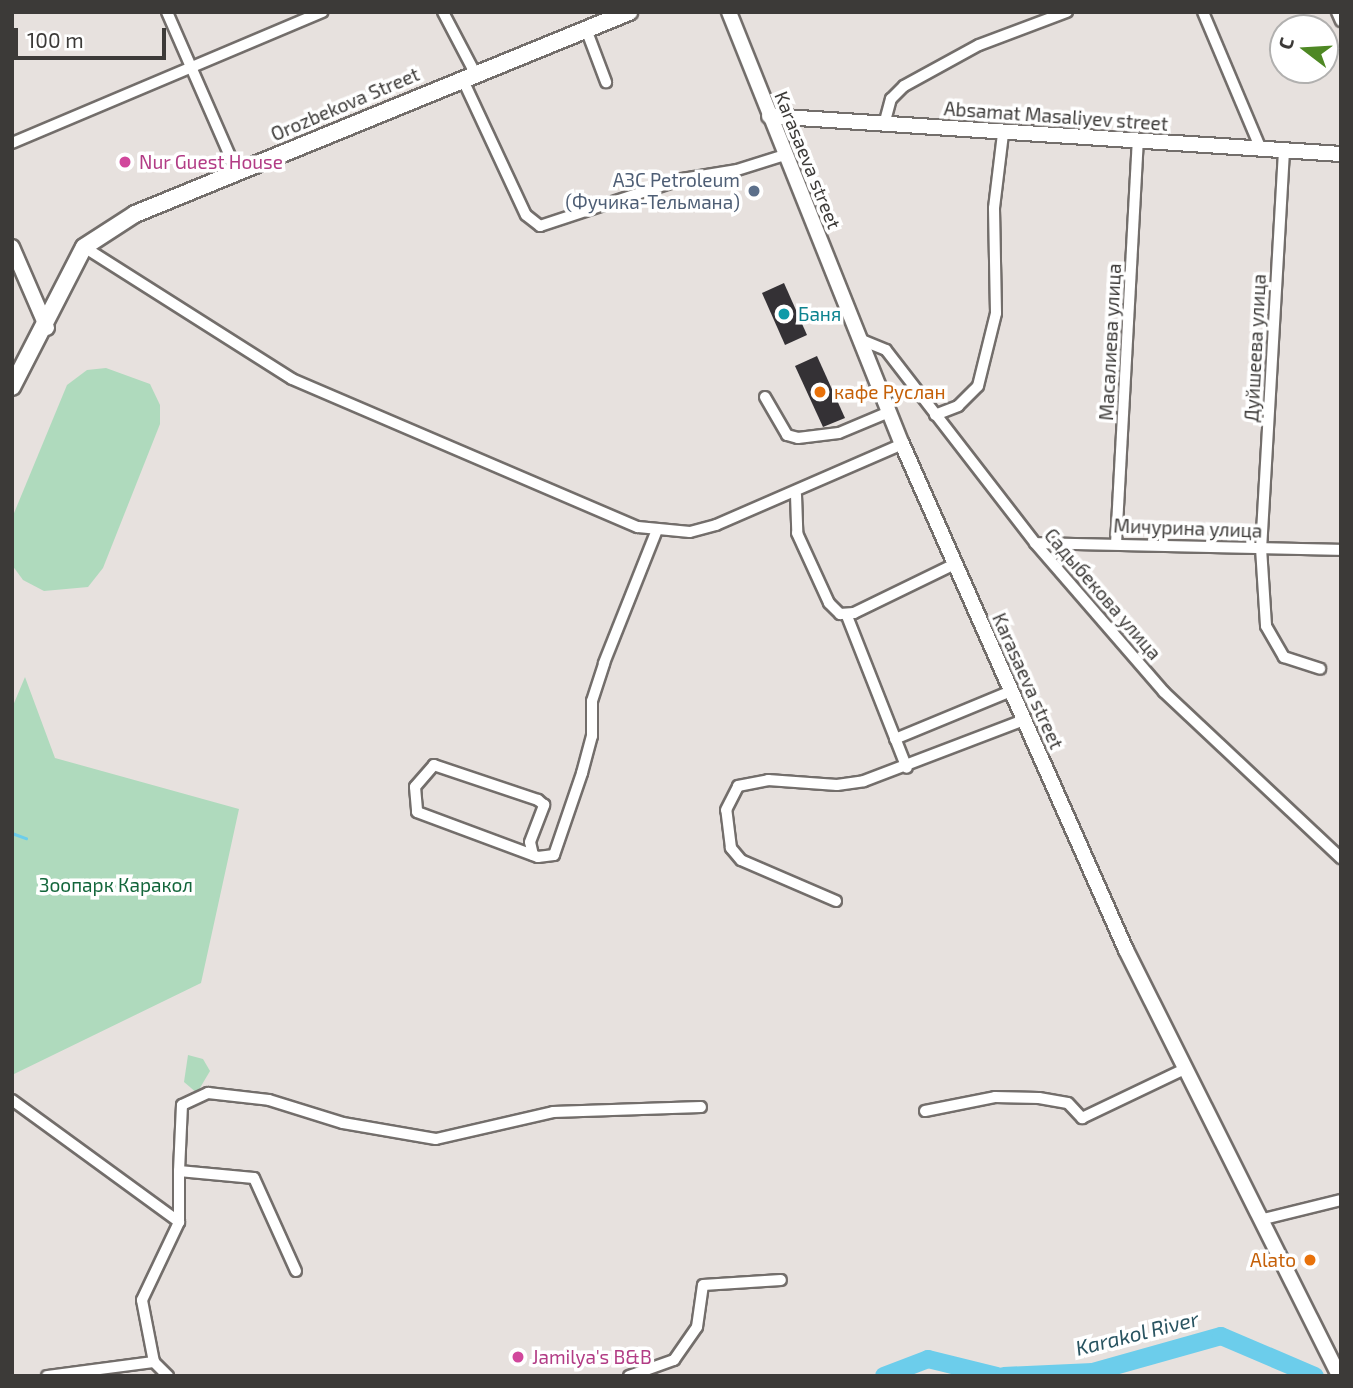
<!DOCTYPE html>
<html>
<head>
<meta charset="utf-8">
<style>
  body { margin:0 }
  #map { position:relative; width:1353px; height:1388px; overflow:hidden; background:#e7e1de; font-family:"Exo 2",sans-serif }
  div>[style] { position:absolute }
  .green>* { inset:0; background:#afdabd }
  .stream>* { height:2.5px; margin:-1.25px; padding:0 1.25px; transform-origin:1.25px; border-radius:1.25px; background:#6ccdeb }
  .river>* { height:18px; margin:-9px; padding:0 9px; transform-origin:9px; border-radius:9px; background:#6ccdeb }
  .building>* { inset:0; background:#343135 }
  .roads { filter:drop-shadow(2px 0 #736e6b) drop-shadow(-2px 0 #736e6b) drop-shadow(0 2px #736e6b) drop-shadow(0 -2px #736e6b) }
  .minor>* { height:10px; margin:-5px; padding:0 5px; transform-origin:5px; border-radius:5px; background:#fff }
  .tertiary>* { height:14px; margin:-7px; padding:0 7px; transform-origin:7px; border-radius:7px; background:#fff }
  .secondary>* { height:16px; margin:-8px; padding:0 8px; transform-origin:8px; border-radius:8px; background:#fff }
  .dots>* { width:19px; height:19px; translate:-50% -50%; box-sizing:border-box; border:4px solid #fff; border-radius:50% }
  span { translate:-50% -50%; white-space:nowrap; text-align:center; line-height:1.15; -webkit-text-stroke:7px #fff; paint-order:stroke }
  .street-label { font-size:19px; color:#3c3a38 }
  .hotel-label { font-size:19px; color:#b23c85 }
  .left { translate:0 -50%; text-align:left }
  .service-label { font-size:19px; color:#4e5e75 }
  .right { translate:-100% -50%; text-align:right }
  .culture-label { font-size:19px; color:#0d838f }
  .food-label { font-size:19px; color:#c56008 }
  .park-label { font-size:19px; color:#13663b }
  .water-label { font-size:21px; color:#295461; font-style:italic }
  .frame { position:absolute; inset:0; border:14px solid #3c3a38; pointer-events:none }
  .north { position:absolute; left:1269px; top:14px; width:70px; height:70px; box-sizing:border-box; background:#fff; border:2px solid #b1b0af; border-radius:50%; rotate:287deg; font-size:19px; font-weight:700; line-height:28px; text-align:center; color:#3c3a38 }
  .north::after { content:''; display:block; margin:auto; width:24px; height:32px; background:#4e8824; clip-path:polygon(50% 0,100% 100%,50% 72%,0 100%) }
  .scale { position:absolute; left:14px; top:28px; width:152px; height:32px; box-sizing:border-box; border:4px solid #3c3a38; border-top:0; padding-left:9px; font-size:21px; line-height:24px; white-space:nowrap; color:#3c3a38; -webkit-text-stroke:5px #fff; paint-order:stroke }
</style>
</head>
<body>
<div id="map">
  <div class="green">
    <div style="clip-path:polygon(106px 368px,150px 384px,160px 405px,160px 424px,103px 568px,88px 587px,44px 591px,23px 580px,12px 565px,12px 518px,67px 385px,87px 370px)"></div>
    <div style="clip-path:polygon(25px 677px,55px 758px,239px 809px,201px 983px,12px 1075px,12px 708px)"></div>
    <div style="clip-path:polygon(188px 1055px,203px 1059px,210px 1071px,197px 1093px,184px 1082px)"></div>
  </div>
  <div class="stream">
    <div style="left:12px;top:833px;width:15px;rotate:20deg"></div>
  </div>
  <div class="river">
    <div style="left:884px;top:1376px;width:47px;rotate:-21.1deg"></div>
    <div style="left:928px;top:1359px;width:71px;rotate:13.8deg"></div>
    <div style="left:1004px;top:1376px;width:89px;rotate:-2.6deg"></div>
    <div style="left:1093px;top:1372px;width:133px;rotate:-15.7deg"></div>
    <div style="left:1221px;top:1336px;width:102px;rotate:23.1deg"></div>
  </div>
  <div class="building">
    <div style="clip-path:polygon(784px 283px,807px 335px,785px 345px,762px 293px)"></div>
    <div style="clip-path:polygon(817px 356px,845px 418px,823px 427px,795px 366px)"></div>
  </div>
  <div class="roads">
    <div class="minor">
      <div style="left:167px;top:12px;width:175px;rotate:66.4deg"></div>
      <div style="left:443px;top:12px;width:69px;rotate:62.3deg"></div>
      <div style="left:1203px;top:12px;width:149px;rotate:67.1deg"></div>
      <div style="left:1337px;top:12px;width:10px;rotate:66deg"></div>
      <div style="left:586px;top:29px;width:57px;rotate:69.3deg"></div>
      <div style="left:462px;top:78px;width:151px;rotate:65deg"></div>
      <div style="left:526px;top:215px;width:18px;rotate:38deg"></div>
      <div style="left:540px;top:226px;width:150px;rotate:-18.3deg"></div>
      <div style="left:682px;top:179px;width:56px;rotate:-9.3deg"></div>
      <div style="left:737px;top:170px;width:50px;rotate:-17.4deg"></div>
      <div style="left:885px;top:121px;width:23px;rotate:-75deg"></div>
      <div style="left:891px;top:99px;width:18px;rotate:-45deg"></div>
      <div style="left:904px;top:86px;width:85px;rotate:-28.7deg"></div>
      <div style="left:979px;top:45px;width:94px;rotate:-20.6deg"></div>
      <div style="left:12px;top:143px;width:337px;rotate:-22.9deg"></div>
      <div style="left:1284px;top:151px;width:398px;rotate:93.3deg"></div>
      <div style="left:1261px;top:548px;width:78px;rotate:86.3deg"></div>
      <div style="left:1266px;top:626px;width:36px;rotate:60deg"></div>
      <div style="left:1284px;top:657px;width:38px;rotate:18deg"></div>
      <div style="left:84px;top:247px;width:246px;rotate:32.4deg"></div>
      <div style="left:292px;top:379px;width:376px;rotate:23.2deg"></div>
      <div style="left:638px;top:527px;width:52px;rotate:5.5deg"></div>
      <div style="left:690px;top:532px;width:27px;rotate:-15deg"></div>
      <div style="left:716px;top:525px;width:203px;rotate:-23.5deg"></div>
      <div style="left:859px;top:339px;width:29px;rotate:22deg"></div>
      <div style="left:886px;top:350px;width:244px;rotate:52.3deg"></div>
      <div style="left:1035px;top:543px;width:197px;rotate:49.1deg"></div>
      <div style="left:1164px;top:692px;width:243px;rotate:43.2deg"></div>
      <div style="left:765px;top:397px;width:44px;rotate:59.9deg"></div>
      <div style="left:787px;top:435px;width:11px;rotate:15deg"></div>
      <div style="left:798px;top:438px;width:41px;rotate:-7deg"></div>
      <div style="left:839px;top:433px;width:54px;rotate:-22.8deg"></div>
      <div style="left:935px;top:415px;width:25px;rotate:-21deg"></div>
      <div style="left:958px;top:406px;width:28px;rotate:-45deg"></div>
      <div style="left:978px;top:386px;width:75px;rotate:-76.1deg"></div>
      <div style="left:996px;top:313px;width:105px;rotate:-91.1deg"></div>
      <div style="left:994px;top:208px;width:75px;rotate:-83.1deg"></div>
      <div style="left:796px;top:495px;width:38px;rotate:88deg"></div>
      <div style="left:797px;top:533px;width:77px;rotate:65.4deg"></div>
      <div style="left:829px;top:603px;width:16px;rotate:45deg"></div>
      <div style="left:840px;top:614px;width:14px;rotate:-4deg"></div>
      <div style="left:854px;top:613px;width:112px;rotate:-25.9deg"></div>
      <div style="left:1035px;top:543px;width:306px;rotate:1.3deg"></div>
      <div style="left:1116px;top:544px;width:404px;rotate:-86.9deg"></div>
      <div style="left:847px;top:616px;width:163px;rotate:68.5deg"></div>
      <div style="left:895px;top:739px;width:126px;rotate:-22.5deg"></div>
      <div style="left:533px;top:855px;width:13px;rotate:-103deg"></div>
      <div style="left:530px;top:842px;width:40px;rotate:-69deg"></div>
      <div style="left:544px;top:805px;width:8px;rotate:-140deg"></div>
      <div style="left:538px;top:800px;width:110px;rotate:-161.4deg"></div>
      <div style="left:434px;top:765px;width:29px;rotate:131deg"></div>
      <div style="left:415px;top:787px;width:25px;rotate:85deg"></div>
      <div style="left:417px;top:812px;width:129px;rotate:20.4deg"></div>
      <div style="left:538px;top:857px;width:16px;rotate:-7deg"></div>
      <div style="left:554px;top:855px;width:87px;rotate:-71.1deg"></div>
      <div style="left:582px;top:773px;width:38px;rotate:-75deg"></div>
      <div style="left:592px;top:736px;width:35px;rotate:-90deg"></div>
      <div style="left:592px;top:701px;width:40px;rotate:-72deg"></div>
      <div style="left:604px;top:663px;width:141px;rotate:-68.3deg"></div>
      <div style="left:836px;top:901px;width:103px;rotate:-156.7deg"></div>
      <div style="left:741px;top:860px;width:16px;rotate:-130deg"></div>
      <div style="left:731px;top:848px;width:38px;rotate:-97deg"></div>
      <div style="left:726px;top:810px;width:27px;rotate:-63deg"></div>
      <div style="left:738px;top:786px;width:31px;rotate:-11deg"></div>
      <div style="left:768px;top:780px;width:69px;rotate:4.1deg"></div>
      <div style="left:837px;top:785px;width:27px;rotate:-8deg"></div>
      <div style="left:864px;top:781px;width:171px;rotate:-20.9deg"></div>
      <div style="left:12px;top:1100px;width:207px;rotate:36.1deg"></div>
      <div style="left:925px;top:1111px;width:71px;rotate:-11.3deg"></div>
      <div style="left:995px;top:1097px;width:44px;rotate:1.3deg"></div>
      <div style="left:1039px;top:1098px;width:29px;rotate:10deg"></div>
      <div style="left:1068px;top:1103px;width:21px;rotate:47deg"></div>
      <div style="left:1082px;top:1118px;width:116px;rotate:-25.5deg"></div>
      <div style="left:179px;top:1171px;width:66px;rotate:-87.4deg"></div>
      <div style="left:182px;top:1105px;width:29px;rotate:-25deg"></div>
      <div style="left:208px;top:1093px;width:61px;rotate:6.5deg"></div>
      <div style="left:269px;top:1100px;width:77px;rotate:17.3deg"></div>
      <div style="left:343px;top:1123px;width:94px;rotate:9.8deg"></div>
      <div style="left:436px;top:1139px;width:120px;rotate:-13deg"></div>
      <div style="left:553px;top:1112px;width:148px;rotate:-1.9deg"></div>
      <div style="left:1264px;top:1219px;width:79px;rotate:-13.9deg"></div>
      <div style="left:154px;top:1362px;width:63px;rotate:-101deg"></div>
      <div style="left:142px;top:1300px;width:86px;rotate:-64.6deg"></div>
      <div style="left:179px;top:1222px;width:51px;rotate:-90deg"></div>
      <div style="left:179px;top:1171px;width:75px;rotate:5.3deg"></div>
      <div style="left:254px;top:1178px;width:102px;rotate:65.7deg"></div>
      <div style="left:154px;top:1362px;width:20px;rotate:45deg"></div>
      <div style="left:47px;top:1376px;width:108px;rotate:-7.5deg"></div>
      <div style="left:629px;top:1376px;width:48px;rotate:-19.6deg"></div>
      <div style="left:674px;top:1360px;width:40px;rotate:-55.1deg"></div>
      <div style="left:697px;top:1327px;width:42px;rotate:-81.9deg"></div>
      <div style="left:703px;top:1285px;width:78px;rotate:-3.7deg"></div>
    </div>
    <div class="tertiary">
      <div style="left:729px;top:12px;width:465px;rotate:68.2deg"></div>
      <div style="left:902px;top:444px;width:553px;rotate:66.12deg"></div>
      <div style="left:1126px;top:950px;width:476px;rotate:63.4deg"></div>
      <div style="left:769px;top:116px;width:573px;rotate:3.8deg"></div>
      <div style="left:12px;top:247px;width:88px;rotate:66.6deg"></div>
    </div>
    <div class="secondary">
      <div style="left:12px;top:387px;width:157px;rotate:-62.8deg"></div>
      <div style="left:84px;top:247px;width:61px;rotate:-32.9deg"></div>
      <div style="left:135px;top:214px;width:534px;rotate:-22.24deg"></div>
    </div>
  </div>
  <div class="dots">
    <div style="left:125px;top:162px;background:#d1479c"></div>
    <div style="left:754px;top:191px;background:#5c6f8a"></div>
    <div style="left:784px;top:314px;background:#0f9aa8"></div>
    <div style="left:820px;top:392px;background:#e8710a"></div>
    <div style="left:1310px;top:1260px;background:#e8710a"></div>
    <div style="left:518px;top:1357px;background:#d1479c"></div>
  </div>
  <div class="street-label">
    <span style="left:345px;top:104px;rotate:-23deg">Orozbekova Street</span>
    <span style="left:1056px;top:116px;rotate:4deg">Absamat Masaliyev street</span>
    <span style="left:808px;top:160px;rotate:68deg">Karasaeva street</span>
    <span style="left:1110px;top:342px;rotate:-87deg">Масалиева улица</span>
    <span style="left:1255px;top:348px;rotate:-87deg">Дуйшеева улица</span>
    <span style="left:1188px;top:528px;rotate:2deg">Мичурина улица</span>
    <span style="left:1103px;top:594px;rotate:49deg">Садыбекова улица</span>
    <span style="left:1028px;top:681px;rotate:66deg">Karasaeva street</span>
  </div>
  <div class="hotel-label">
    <span class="left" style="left:139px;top:162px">Nur Guest House</span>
    <span class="left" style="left:532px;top:1357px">Jamilya's B&amp;B</span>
  </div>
  <div class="service-label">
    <span class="right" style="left:740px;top:191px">АЗС Petroleum<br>(Фучика-Тельмана)</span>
  </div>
  <div class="culture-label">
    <span class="left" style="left:798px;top:314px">Баня</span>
  </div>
  <div class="food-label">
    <span class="left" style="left:834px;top:392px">кафе Руслан</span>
    <span class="right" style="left:1296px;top:1260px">Alato</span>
  </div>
  <div class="park-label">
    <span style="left:116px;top:885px">Зоопарк Каракол</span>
  </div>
  <div class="water-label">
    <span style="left:1137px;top:1333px;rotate:-14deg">Karakol River</span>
  </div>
  <div class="frame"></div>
  <div class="north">С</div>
  <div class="scale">100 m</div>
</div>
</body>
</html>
